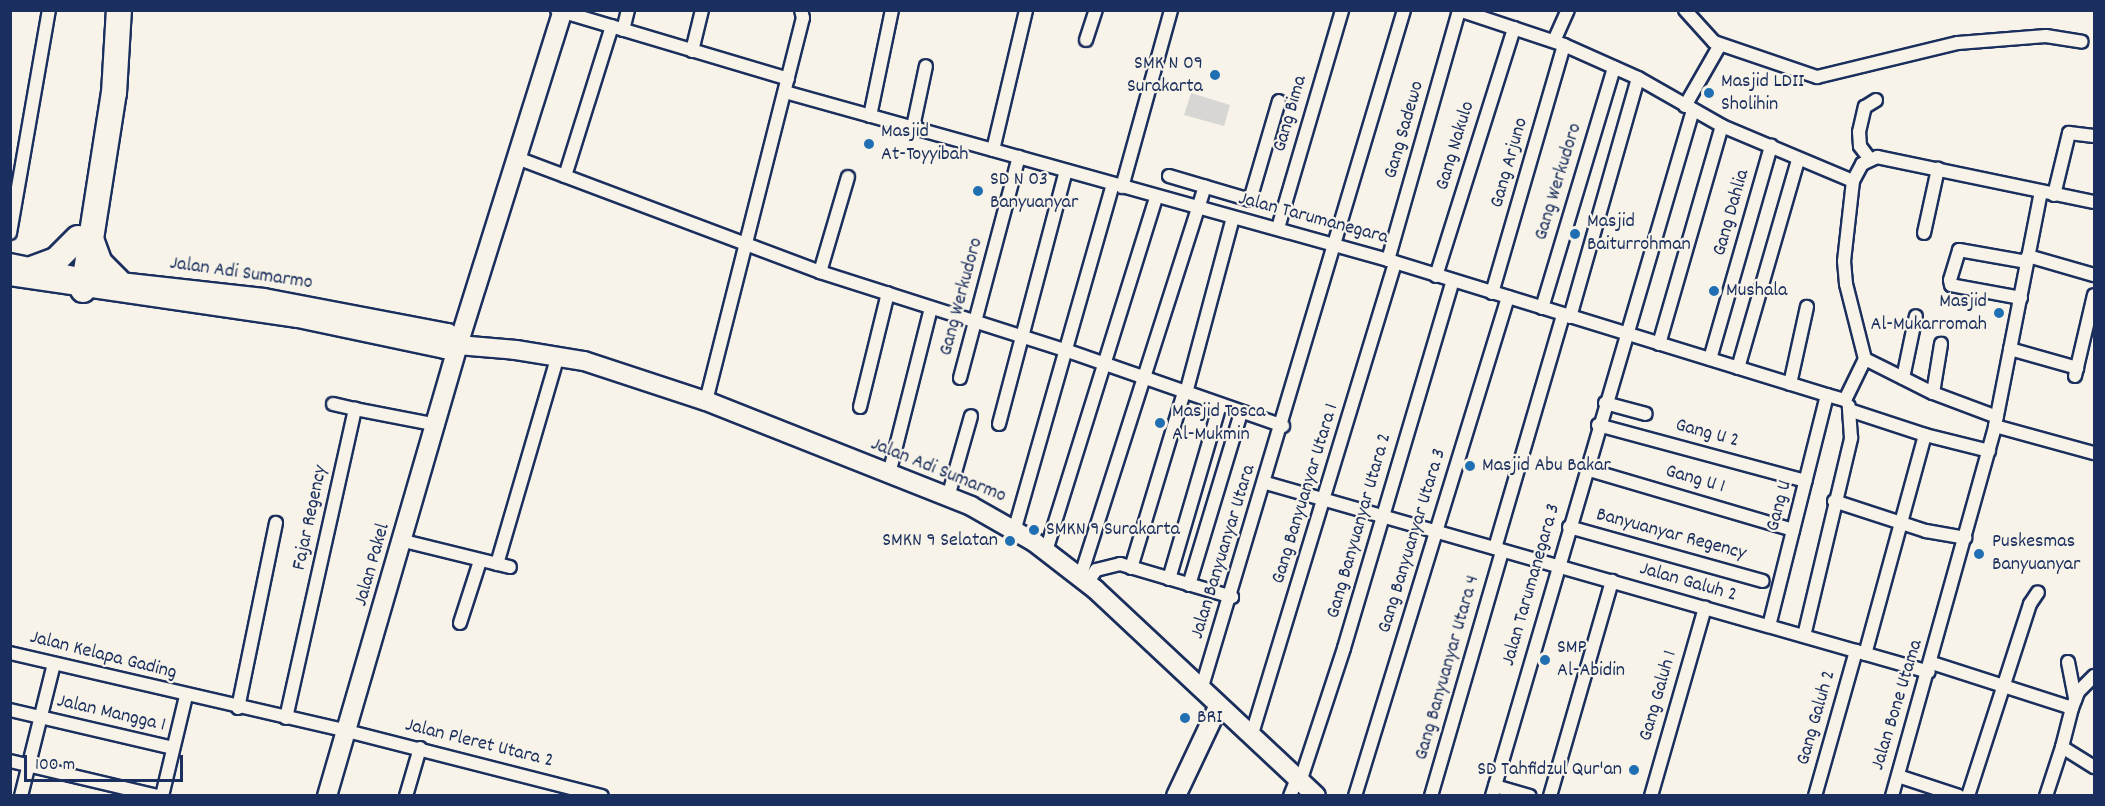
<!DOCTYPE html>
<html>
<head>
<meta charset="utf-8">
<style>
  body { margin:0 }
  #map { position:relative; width:2105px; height:806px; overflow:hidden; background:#f7f3e8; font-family:Dekko,sans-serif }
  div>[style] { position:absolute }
  .green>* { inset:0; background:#d7d6d4 }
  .roads { filter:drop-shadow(2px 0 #1b2f5e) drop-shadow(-2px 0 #1b2f5e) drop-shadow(0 2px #1b2f5e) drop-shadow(0 -2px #1b2f5e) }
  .street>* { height:12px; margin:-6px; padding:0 6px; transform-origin:6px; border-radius:6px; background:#f7f3e8 }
  .secondary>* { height:18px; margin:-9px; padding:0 9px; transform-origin:9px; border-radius:9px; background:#f7f3e8 }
  .highway>* { height:24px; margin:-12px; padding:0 12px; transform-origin:12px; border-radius:12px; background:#f7f3e8 }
  .dots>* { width:16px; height:16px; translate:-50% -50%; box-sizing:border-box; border:3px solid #f7f3e8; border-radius:50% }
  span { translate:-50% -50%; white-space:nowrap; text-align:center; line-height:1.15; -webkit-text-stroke:4.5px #f7f3e8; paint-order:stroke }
  .poi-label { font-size:20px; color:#1b2f5e }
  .right { translate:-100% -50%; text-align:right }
  .left { translate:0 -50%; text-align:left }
  .street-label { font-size:20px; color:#1b2f5e }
  .frame { position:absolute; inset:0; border:12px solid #1b2f5e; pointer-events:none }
  .scale { position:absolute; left:24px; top:755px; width:159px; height:27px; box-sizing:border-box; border:3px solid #1b2f5e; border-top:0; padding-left:8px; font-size:18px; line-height:21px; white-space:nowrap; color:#1b2f5e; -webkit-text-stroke:4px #f7f3e8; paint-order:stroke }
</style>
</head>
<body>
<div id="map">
  <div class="green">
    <div style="clip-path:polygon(1191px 93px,1230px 105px,1224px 126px,1184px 115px)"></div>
  </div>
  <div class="roads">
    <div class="street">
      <div style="left:557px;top:10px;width:241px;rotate:16.6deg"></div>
      <div style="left:1459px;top:10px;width:111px;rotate:18.4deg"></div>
      <div style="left:1564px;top:45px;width:81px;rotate:24deg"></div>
      <div style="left:1638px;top:78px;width:97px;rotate:29.7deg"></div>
      <div style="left:1722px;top:126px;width:142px;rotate:22.8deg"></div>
      <div style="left:1853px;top:181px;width:19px;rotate:-62deg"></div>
      <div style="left:1862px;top:164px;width:17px;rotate:-25deg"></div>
      <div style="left:1877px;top:157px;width:222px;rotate:11.7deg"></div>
      <div style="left:1685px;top:10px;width:43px;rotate:47.8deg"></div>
      <div style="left:1714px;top:42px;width:109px;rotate:18.8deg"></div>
      <div style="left:1817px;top:77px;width:145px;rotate:-13.6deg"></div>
      <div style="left:1958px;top:43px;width:88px;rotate:-4.5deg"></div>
      <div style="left:2046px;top:36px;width:36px;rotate:9deg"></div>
      <div style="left:623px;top:30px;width:21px;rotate:-76deg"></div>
      <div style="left:1086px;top:40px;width:32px;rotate:-72deg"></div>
      <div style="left:1554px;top:41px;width:34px;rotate:-66deg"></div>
      <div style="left:692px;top:51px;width:42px;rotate:-76.3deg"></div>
      <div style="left:785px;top:92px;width:626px;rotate:15.57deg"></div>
      <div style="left:1388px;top:260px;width:459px;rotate:17.1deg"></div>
      <div style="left:1827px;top:395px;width:19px;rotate:16deg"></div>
      <div style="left:1845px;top:400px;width:46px;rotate:-64deg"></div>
      <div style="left:1865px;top:359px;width:76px;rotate:26.6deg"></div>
      <div style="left:1933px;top:393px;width:68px;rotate:20.6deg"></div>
      <div style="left:1685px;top:106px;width:70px;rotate:-60.2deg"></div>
      <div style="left:870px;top:116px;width:108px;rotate:-78.3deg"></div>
      <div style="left:913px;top:127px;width:62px;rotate:-78deg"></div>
      <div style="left:993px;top:150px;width:144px;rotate:-76.7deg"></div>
      <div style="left:517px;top:158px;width:324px;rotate:20.6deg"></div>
      <div style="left:820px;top:272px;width:257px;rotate:17.7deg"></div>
      <div style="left:1065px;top:350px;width:231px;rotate:19.2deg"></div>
      <div style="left:1869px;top:158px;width:15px;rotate:-127deg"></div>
      <div style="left:1860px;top:146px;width:14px;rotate:-94deg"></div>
      <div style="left:1859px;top:132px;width:26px;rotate:-77deg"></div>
      <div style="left:1865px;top:107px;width:13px;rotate:-32deg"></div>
      <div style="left:565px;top:176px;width:157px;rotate:-72.6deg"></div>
      <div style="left:1169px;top:176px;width:84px;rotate:16.5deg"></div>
      <div style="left:1250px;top:200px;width:103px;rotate:-73.7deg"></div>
      <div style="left:1853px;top:181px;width:81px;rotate:96.4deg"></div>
      <div style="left:1844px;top:261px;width:23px;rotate:85deg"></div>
      <div style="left:1846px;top:284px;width:77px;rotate:75.8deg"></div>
      <div style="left:1122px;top:187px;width:184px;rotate:-74.5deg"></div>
      <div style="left:2054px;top:195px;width:64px;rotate:-76.4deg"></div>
      <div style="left:2069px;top:133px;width:25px;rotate:7deg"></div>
      <div style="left:1278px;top:228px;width:227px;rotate:-73.6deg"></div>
      <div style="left:10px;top:233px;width:226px;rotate:-80.1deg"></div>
      <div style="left:1924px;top:233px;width:66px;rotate:-77.7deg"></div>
      <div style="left:2028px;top:256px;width:69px;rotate:16.1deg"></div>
      <div style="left:1388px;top:260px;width:259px;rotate:-74.1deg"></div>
      <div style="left:820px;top:272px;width:99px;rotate:-73.6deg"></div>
      <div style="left:1436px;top:276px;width:260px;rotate:-72.5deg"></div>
      <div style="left:1492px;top:293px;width:258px;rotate:-73.8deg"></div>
      <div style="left:2021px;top:298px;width:71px;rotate:-169.5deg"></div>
      <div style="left:1951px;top:285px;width:5px;rotate:-101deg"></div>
      <div style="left:1950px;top:280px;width:31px;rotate:-73deg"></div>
      <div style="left:1959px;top:250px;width:69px;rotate:10deg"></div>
      <div style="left:1542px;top:308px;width:251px;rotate:-73.3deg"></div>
      <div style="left:1570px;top:317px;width:248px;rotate:-74.1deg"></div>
      <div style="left:1659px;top:344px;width:227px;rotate:-73.9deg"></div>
      <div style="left:2010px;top:349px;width:70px;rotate:15.8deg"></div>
      <div style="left:1710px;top:359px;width:222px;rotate:-74deg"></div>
      <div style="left:1738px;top:368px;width:216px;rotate:-73.9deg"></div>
      <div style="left:2075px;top:376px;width:83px;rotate:-76.8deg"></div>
      <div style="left:960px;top:378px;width:229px;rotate:-75.1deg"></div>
      <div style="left:1903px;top:378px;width:63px;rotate:-78.2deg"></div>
      <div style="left:1790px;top:384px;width:79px;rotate:-77.6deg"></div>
      <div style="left:1186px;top:393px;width:181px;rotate:-75deg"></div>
      <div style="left:1933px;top:393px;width:50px;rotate:-80.7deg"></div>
      <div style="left:706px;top:401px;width:395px;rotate:-75.8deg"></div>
      <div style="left:803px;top:18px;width:8px;rotate:-104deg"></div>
      <div style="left:1605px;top:403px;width:42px;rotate:15deg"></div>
      <div style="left:333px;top:404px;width:23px;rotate:13deg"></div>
      <div style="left:860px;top:407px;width:117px;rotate:-76.2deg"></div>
      <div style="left:1852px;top:411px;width:77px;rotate:18.2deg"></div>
      <div style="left:1925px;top:435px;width:227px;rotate:105.3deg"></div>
      <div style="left:999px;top:424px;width:262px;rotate:-75.2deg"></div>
      <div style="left:1598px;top:425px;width:215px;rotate:15.1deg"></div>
      <div style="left:1995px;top:426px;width:103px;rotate:15.3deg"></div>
      <div style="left:1925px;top:435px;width:66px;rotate:14deg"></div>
      <div style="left:1586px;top:469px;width:216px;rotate:16.4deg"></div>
      <div style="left:889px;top:474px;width:171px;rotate:-75.8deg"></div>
      <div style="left:1266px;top:483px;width:689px;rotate:15.91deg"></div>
      <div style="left:948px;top:497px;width:84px;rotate:-74.1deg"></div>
      <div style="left:1834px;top:501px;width:97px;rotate:18.1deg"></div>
      <div style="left:1926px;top:531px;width:40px;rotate:10deg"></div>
      <div style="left:1569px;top:527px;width:201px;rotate:15.6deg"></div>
      <div style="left:1015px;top:528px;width:357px;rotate:-74.1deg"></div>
      <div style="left:404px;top:541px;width:109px;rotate:13.8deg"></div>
      <div style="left:1495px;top:548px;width:243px;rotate:-73.7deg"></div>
      <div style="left:1046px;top:551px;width:371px;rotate:-72.7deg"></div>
      <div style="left:497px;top:564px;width:218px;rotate:-73.7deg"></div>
      <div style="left:1131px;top:568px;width:184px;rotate:-73.2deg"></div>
      <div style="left:1080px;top:578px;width:411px;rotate:-72.3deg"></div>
      <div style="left:1169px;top:579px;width:181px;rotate:-73.7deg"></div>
      <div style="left:1087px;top:583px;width:16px;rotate:-55deg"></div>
      <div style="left:1096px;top:570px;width:25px;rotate:-14deg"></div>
      <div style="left:1120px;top:564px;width:117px;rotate:16.4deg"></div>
      <div style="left:1189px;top:585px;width:180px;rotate:-73.2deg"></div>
      <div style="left:460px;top:623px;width:65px;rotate:-72.1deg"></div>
      <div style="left:1769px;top:626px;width:238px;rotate:-75.9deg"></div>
      <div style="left:1804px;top:636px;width:204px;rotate:-76.6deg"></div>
      <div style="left:1851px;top:438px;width:32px;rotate:-94deg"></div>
      <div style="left:10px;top:653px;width:346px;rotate:13deg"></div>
      <div style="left:347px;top:731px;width:263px;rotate:14.3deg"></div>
      <div style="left:2068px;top:662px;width:38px;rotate:79deg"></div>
      <div style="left:1932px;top:663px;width:147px;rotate:17.8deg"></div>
      <div style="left:2072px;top:708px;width:40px;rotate:104.4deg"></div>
      <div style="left:2062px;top:747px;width:38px;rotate:32deg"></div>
      <div style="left:1201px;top:690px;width:710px;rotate:-73.38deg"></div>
      <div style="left:238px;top:708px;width:189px;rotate:-78.4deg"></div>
      <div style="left:2072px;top:708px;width:17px;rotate:-69deg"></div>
      <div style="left:2078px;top:692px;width:23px;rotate:-45deg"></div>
      <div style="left:10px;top:710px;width:167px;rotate:13.1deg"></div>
      <div style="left:286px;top:718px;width:317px;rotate:-77.4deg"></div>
      <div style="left:355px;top:409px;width:84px;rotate:11deg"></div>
      <div style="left:1251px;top:737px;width:496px;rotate:-73.1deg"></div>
      <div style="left:10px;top:761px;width:152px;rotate:13.3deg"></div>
      <div style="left:1898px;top:776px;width:64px;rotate:18.2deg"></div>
      <div style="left:1300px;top:782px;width:141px;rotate:-71.8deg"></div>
      <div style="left:1344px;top:648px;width:383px;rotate:-73.5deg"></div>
      <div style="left:1495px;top:786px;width:36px;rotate:16deg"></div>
      <div style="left:21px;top:796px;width:136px;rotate:-76deg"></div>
      <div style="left:162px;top:796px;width:103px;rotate:-76.5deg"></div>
      <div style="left:406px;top:796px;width:50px;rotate:-73.7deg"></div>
      <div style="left:1290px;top:796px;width:18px;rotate:-68deg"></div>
      <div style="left:1355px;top:796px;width:522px;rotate:-72.95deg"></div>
      <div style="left:1431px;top:796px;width:255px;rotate:-73.8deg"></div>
      <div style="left:1492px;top:796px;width:715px;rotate:-73.67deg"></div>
      <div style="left:1550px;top:796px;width:224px;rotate:-73.9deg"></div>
      <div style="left:1651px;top:796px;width:196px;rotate:-74deg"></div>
      <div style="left:1815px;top:796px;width:151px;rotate:-74.2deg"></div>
      <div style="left:1892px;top:796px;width:384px;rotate:-74.4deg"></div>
      <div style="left:1995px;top:426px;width:239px;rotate:-78.9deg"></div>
      <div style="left:1968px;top:796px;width:202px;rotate:-72.1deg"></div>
      <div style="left:2030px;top:604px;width:14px;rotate:-56deg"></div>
      <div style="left:2046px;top:796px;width:52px;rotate:-71.9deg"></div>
    </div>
    <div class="secondary">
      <div style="left:10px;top:263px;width:76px;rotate:11.5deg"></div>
      <div style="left:84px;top:278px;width:181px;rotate:6.3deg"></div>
      <div style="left:264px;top:298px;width:187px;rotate:10.8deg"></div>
      <div style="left:448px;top:333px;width:16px;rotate:50deg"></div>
      <div style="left:10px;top:276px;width:291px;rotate:8.3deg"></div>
      <div style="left:298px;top:318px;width:150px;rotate:11.9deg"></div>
      <div style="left:445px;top:349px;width:14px;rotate:-17deg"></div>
      <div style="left:458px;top:345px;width:58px;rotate:4.9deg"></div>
      <div style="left:516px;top:350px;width:69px;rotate:9.2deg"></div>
      <div style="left:584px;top:361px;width:128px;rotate:18.2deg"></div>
      <div style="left:706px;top:401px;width:285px;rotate:21.6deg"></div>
      <div style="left:971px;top:506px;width:73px;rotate:29.7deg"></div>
      <div style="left:1034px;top:542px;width:78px;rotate:37.7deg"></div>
      <div style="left:1096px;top:590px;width:301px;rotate:43.1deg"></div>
      <div style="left:327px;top:796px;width:470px;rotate:-73.8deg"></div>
      <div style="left:458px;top:345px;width:351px;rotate:-72.6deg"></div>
      <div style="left:1176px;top:796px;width:98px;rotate:-64.7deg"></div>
    </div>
    <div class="highway">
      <div style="left:90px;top:236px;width:29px;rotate:70deg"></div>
      <div style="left:100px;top:263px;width:25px;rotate:45deg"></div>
      <div style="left:34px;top:268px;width:23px;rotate:-20deg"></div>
      <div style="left:56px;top:260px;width:31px;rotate:-45deg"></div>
      <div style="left:83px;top:290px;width:199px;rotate:-81.1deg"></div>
      <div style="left:114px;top:93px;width:83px;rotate:-86.6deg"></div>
    </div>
  </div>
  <div class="dots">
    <div style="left:1215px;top:75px;background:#1f6fb2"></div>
    <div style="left:1709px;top:93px;background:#1f6fb2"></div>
    <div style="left:869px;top:144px;background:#1f6fb2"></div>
    <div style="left:978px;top:191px;background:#1f6fb2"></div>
    <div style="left:1575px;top:234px;background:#1f6fb2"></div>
    <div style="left:1714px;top:291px;background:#1f6fb2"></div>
    <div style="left:1999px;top:313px;background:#1f6fb2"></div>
    <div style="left:1160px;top:423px;background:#1f6fb2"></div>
    <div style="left:1470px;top:466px;background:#1f6fb2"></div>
    <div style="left:1034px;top:530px;background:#1f6fb2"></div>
    <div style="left:1010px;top:541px;background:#1f6fb2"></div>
    <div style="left:1979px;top:554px;background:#1f6fb2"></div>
    <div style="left:1545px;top:660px;background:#1f6fb2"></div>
    <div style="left:1185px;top:718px;background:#1f6fb2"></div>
    <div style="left:1634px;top:770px;background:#1f6fb2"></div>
  </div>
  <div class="poi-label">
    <span class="right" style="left:1203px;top:76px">SMK N 09<br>Surakarta</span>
    <span class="left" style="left:1721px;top:94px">Masjid LDII<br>Sholihin</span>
    <span class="left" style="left:881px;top:144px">Masjid<br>At-Toyyibah</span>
    <span class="left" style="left:990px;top:192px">SD N 03<br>Banyuanyar</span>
    <span class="left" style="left:1587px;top:234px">Masjid<br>Baiturrohman</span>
    <span class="left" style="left:1726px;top:291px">Mushala</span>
    <span class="right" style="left:1987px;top:314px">Masjid<br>Al-Mukarromah</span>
    <span class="left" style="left:1172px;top:424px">Masjid Tosca<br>Al-Mukmin</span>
    <span class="left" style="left:1482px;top:466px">Masjid Abu Bakar</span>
    <span class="left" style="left:1046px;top:530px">SMKN 9 Surakarta</span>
    <span class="right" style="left:998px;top:541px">SMKN 9 Selatan</span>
    <span class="left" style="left:1992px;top:554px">Puskesmas<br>Banyuanyar</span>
    <span class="left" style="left:1557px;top:660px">SMP<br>Al-Abidin</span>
    <span class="left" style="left:1197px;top:718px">BRI</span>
    <span class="right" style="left:1622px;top:770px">SD Tahfidzul Qur'an</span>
  </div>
  <div class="street-label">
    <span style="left:1291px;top:114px;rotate:-74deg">Gang Bima</span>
    <span style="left:1405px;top:130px;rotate:-74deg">Gang Sadewo</span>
    <span style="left:1456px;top:146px;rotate:-73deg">Gang Nakulo</span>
    <span style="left:1510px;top:163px;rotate:-74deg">Gang Arjuno</span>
    <span style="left:1559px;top:182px;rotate:-73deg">Gang Werkudoro</span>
    <span style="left:1732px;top:213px;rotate:-74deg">Gang Dahlia</span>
    <span style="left:1313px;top:219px;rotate:15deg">Jalan Tarumanegara</span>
    <span style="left:241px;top:274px;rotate:8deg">Jalan Adi Sumarmo</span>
    <span style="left:962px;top:297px;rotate:-75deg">Gang Werkudoro</span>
    <span style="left:1707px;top:434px;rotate:15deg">Gang U 2</span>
    <span style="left:938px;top:471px;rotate:22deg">Jalan Adi Sumarmo</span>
    <span style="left:1695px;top:480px;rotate:16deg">Gang U 1</span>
    <span style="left:1306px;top:494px;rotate:-73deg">Gang Banyuanyar Utara 1</span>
    <span style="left:1780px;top:506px;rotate:-75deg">Gang U</span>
    <span style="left:311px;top:518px;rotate:-78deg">Fajar Regency</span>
    <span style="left:1360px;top:526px;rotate:-74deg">Gang Banyuanyar Utara 2</span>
    <span style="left:1671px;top:535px;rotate:15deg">Banyuanyar Regency</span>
    <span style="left:1413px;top:541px;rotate:-73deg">Gang Banyuanyar Utara 3</span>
    <span style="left:1224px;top:552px;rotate:-73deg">Jalan Banyuanyar Utara</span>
    <span style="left:373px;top:565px;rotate:-74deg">Jalan Pakel</span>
    <span style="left:1688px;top:583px;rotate:16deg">Jalan Galuh 2</span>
    <span style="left:1532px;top:585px;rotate:-74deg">Jalan Tarumanegara 3</span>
    <span style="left:103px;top:656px;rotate:14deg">Jalan Kelapa Gading</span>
    <span style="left:1448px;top:668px;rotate:-74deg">Gang Banyuanyar Utara 4</span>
    <span style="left:1659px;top:696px;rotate:-74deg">Gang Galuh 1</span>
    <span style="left:1898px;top:705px;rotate:-73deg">Jalan Bone Utama</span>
    <span style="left:111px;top:714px;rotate:13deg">Jalan Mangga 1</span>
    <span style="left:1817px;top:718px;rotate:-74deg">Gang Galuh 2</span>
    <span style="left:479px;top:744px;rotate:14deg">Jalan Pleret Utara 2</span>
  </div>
  <div class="frame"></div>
  <div class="scale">100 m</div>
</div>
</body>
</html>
